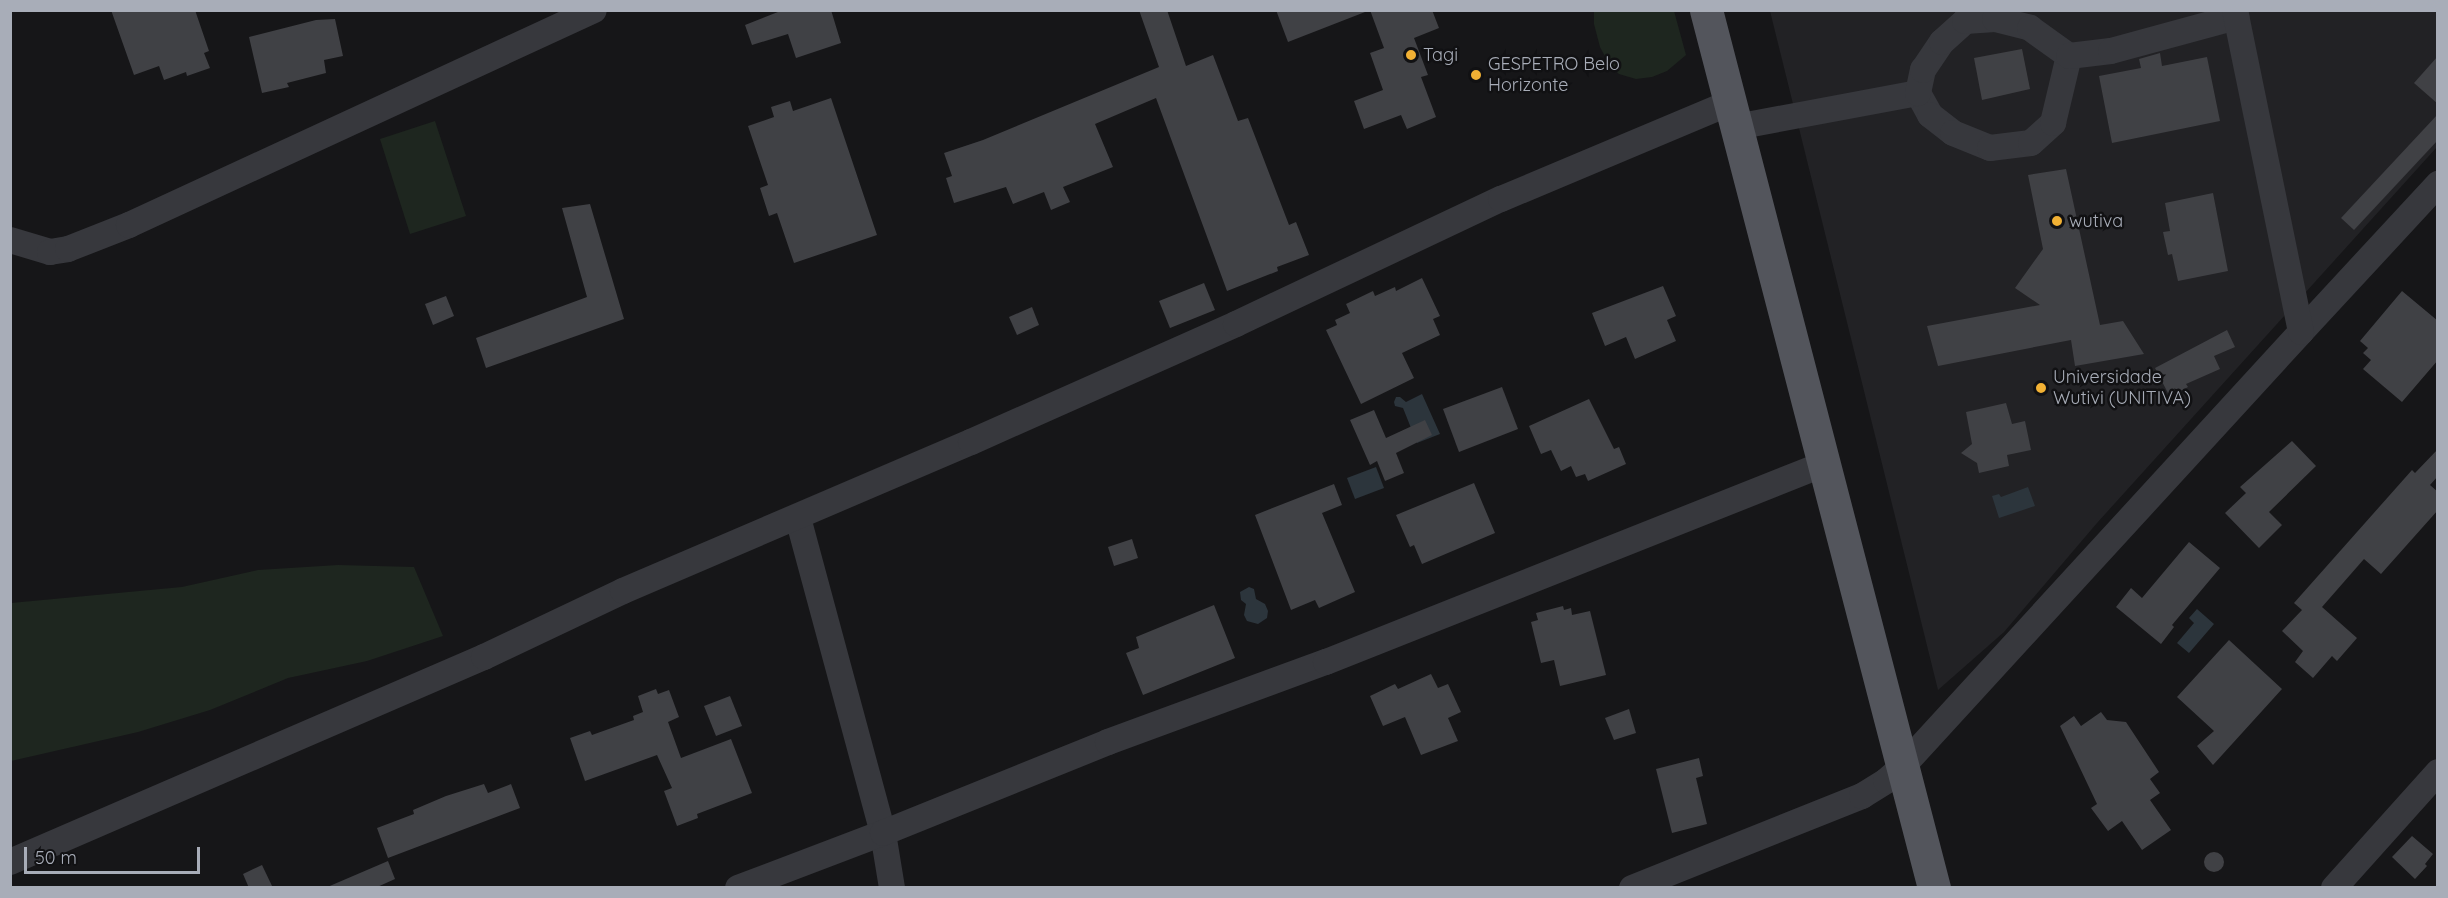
<!DOCTYPE html>
<html>
<head>
<meta charset="utf-8">
<style>
  body { margin:0 }
  #map { position:relative; width:2448px; height:898px; overflow:hidden; background:#161618; font-family:Quicksand,sans-serif }
  div>[style] { position:absolute }
  .built>* { inset:0; background:#222225 }
  .green>* { inset:0; background:#1e261f }
  .water>* { inset:0; background:#2c353c }
  .building>* { inset:0; background:#404145 }
  .round { border-radius:50% }
  .street>* { height:26px; margin:-13px; padding:0 13px; transform-origin:13px; border-radius:13px; background:#37383d }
  .primary>* { height:33px; margin:-16.5px; padding:0 16.5px; transform-origin:16.5px; border-radius:16.5px; background:#53555c }
  .dots>* { width:16px; height:16px; translate:-50% -50%; box-sizing:border-box; border:3px solid #111113; border-radius:50% }
  span { translate:-50% -50%; white-space:nowrap; text-align:center; line-height:1.15; -webkit-text-stroke:5px #111113; paint-order:stroke }
  .poi-label { font-size:18px; color:#a8adb8 }
  .left { translate:0 -50%; text-align:left }
  .frame { position:absolute; inset:0; border:12px solid #a8adb8; pointer-events:none }
  .scale { position:absolute; left:24px; top:847px; width:176px; height:27px; box-sizing:border-box; border:3px solid #a8adb8; border-top:0; padding-left:8px; font-size:18px; line-height:21px; white-space:nowrap; color:#a8adb8; -webkit-text-stroke:4px #111113; paint-order:stroke }
</style>
</head>
<body>
<div id="map">
  <div class="built">
    <div style="clip-path:polygon(1770px 11px,2437px 11px,2437px 147px,2097px 523px,2004px 632px,1938px 690px)"></div>
  </div>
  <div class="green">
    <div style="clip-path:polygon(1594px 11px,1674px 11px,1686px 55px,1667px 71px,1652px 77px,1636px 79px,1619px 74px,1609px 64px,1600px 47px,1594px 24px)"></div>
    <div style="clip-path:polygon(435px 121px,466px 216px,410px 234px,380px 139px)"></div>
    <div style="clip-path:polygon(338px 565px,414px 567px,443px 636px,367px 661px,288px 678px,210px 710px,138px 732px,11px 761px,11px 603px,182px 587px,258px 570px)"></div>
  </div>
  <div class="water">
    <div style="clip-path:polygon(1422px 394px,1440px 434px,1417px 443px,1403px 408px,1395px 406px,1394px 402px,1396px 397px,1400px 397px,1406px 402px)"></div>
    <div style="clip-path:polygon(1376px 467px,1384px 488px,1355px 499px,1347px 478px)"></div>
    <div style="clip-path:polygon(2028px 487px,2035px 506px,1999px 518px,1992px 496px,1999px 494px,2001px 497px)"></div>
    <div style="clip-path:polygon(1249px 587px,1254px 589px,1256px 599px,1265px 604px,1268px 611px,1267px 618px,1258px 624px,1247px 621px,1244px 615px,1246px 604px,1241px 600px,1240px 592px)"></div>
    <div style="clip-path:polygon(2197px 609px,2214px 624px,2189px 653px,2177px 643px,2194px 623px,2189px 618px)"></div>
  </div>
  <div class="building">
    <div style="clip-path:polygon(111px 10px,195px 10px,209px 51px,204px 53px,210px 68px,187px 76px,186px 72px,164px 80px,159px 66px,134px 75px)"></div>
    <div style="clip-path:polygon(783px 10px,831px 10px,841px 43px,796px 58px,788px 34px,752px 45px,745px 25px)"></div>
    <div style="clip-path:polygon(1139px 10px,1167px 10px,1186px 66px,1213px 55px,1238px 121px,1248px 118px,1289px 225px,1296px 222px,1309px 255px,1277px 267px,1278px 271px,1227px 291px,1156px 98px,1095px 124px,1113px 167px,1063px 187px,1070px 202px,1051px 210px,1044px 192px,1013px 204px,1006px 187px,954px 203px,946px 178px,952px 176px,944px 153px,983px 140px,1159px 67px)"></div>
    <div style="clip-path:polygon(1276px 10px,1364px 10px,1365px 12px,1288px 42px)"></div>
    <div style="clip-path:polygon(1370px 10px,1432px 10px,1439px 28px,1414px 38px,1428px 75px,1421px 77px,1436px 117px,1407px 129px,1401px 115px,1364px 129px,1354px 101px,1383px 90px,1370px 53px,1384px 48px)"></div>
    <div style="clip-path:polygon(335px 19px,343px 56px,324px 60px,326px 73px,287px 83px,289px 87px,262px 93px,249px 37px,316px 20px)"></div>
    <div style="clip-path:polygon(2022px 49px,2030px 89px,1982px 100px,1974px 58px)"></div>
    <div style="clip-path:polygon(2160px 53px,2162px 66px,2207px 57px,2220px 121px,2112px 143px,2099px 76px,2141px 68px,2139px 59px)"></div>
    <div style="clip-path:polygon(2438px 56px,2438px 104px,2414px 83px)"></div>
    <div style="clip-path:polygon(831px 98px,877px 235px,794px 263px,777px 213px,769px 216px,760px 188px,768px 185px,748px 126px,774px 117px,771px 107px,790px 101px,793px 111px)"></div>
    <div style="clip-path:polygon(2438px 114px,2438px 140px,2354px 230px,2341px 218px)"></div>
    <div style="clip-path:polygon(2066px 169px,2100px 325px,2123px 321px,2144px 354px,2075px 366px,2071px 340px,1938px 366px,1927px 326px,2040px 305px,2015px 288px,2043px 249px,2028px 175px)"></div>
    <div style="clip-path:polygon(2213px 193px,2228px 271px,2178px 281px,2172px 254px,2168px 255px,2163px 232px,2170px 231px,2165px 203px)"></div>
    <div style="clip-path:polygon(590px 204px,624px 319px,486px 368px,476px 338px,587px 297px,562px 208px)"></div>
    <div style="clip-path:polygon(1422px 278px,1440px 316px,1433px 319px,1440px 335px,1402px 353px,1414px 378px,1361px 404px,1326px 330px,1337px 325px,1335px 320px,1350px 313px,1346px 304px,1373px 291px,1375px 296px,1395px 287px,1396px 291px)"></div>
    <div style="clip-path:polygon(1204px 283px,1215px 310px,1170px 328px,1159px 301px)"></div>
    <div style="clip-path:polygon(1663px 286px,1676px 316px,1667px 320px,1676px 341px,1635px 359px,1626px 337px,1605px 346px,1592px 313px)"></div>
    <div style="clip-path:polygon(2402px 291px,2438px 321px,2438px 360px,2402px 402px,2363px 369px,2371px 360px,2363px 353px,2368px 348px,2360px 341px)"></div>
    <div style="clip-path:polygon(446px 296px,454px 316px,433px 325px,425px 304px)"></div>
    <div style="clip-path:polygon(1032px 307px,1039px 325px,1017px 335px,1009px 317px)"></div>
    <div style="clip-path:polygon(2227px 330px,2235px 347px,2214px 356px,2220px 369px,2186px 384px,2188px 387px,2170px 397px,2155px 368px)"></div>
    <div style="clip-path:polygon(1502px 387px,1518px 429px,1459px 452px,1443px 409px)"></div>
    <div style="clip-path:polygon(1589px 399px,1614px 449px,1619px 447px,1626px 464px,1588px 481px,1585px 474px,1576px 477px,1571px 466px,1561px 471px,1551px 450px,1541px 454px,1529px 426px)"></div>
    <div style="clip-path:polygon(2006px 403px,2012px 424px,2025px 421px,2031px 450px,2007px 455px,2009px 466px,1979px 473px,1977px 463px,1961px 453px,1972px 444px,1966px 412px)"></div>
    <div style="clip-path:polygon(1374px 410px,1386px 438px,1425px 420px,1432px 435px,1396px 453px,1404px 473px,1385px 481px,1377px 461px,1370px 465px,1350px 420px)"></div>
    <div style="clip-path:polygon(2292px 441px,2316px 466px,2269px 512px,2282px 525px,2259px 548px,2225px 513px,2246px 493px,2240px 487px)"></div>
    <div style="clip-path:polygon(2438px 449px,2438px 476px,2430px 485px,2438px 492px,2438px 510px,2381px 574px,2364px 559px,2322px 607px,2357px 638px,2337px 661px,2332px 656px,2313px 678px,2295px 662px,2303px 651px,2282px 631px,2302px 610px,2294px 603px,2412px 470px,2415px 473px)"></div>
    <div style="clip-path:polygon(1474px 483px,1495px 533px,1422px 564px,1414px 545px,1410px 547px,1396px 515px)"></div>
    <div style="clip-path:polygon(1334px 484px,1342px 505px,1322px 513px,1355px 592px,1319px 608px,1315px 600px,1291px 610px,1255px 515px)"></div>
    <div style="clip-path:polygon(1132px 539px,1138px 558px,1114px 566px,1108px 547px)"></div>
    <div style="clip-path:polygon(2189px 542px,2220px 568px,2172px 625px,2174px 627px,2161px 644px,2116px 607px,2131px 588px,2142px 598px)"></div>
    <div style="clip-path:polygon(1214px 605px,1235px 658px,1143px 695px,1126px 653px,1139px 648px,1136px 637px)"></div>
    <div style="clip-path:polygon(1563px 606px,1564px 610px,1571px 608px,1572px 615px,1590px 611px,1606px 675px,1560px 686px,1554px 660px,1541px 663px,1531px 622px,1538px 620px,1536px 613px)"></div>
    <div style="clip-path:polygon(2229px 640px,2282px 689px,2213px 765px,2197px 746px,2214px 731px,2177px 697px)"></div>
    <div style="clip-path:polygon(1431px 674px,1438px 688px,1448px 684px,1461px 712px,1448px 718px,1458px 741px,1421px 755px,1405px 717px,1383px 726px,1370px 696px,1395px 684px,1398px 689px)"></div>
    <div style="clip-path:polygon(656px 689px,658px 694px,669px 690px,679px 717px,668px 722px,681px 758px,731px 739px,752px 793px,697px 814px,698px 818px,677px 826px,664px 791px,672px 788px,657px 755px,585px 781px,570px 738px,590px 731px,592px 735px,634px 720px,633px 716px,643px 712px,638px 696px)"></div>
    <div style="clip-path:polygon(730px 696px,742px 726px,716px 736px,704px 706px)"></div>
    <div style="clip-path:polygon(1629px 709px,1636px 733px,1614px 740px,1605px 718px)"></div>
    <div style="clip-path:polygon(2101px 712px,2107px 720px,2126px 722px,2159px 772px,2150px 779px,2160px 793px,2150px 800px,2171px 830px,2142px 850px,2122px 821px,2108px 831px,2091px 808px,2097px 804px,2060px 726px,2074px 716px,2081px 726px)"></div>
    <div style="clip-path:polygon(1699px 758px,1703px 776px,1696px 778px,1707px 824px,1672px 833px,1656px 769px)"></div>
    <div style="clip-path:polygon(484px 784px,488px 793px,511px 784px,520px 808px,388px 858px,377px 828px,414px 814px,413px 810px,446px 796px)"></div>
    <div style="clip-path:polygon(2412px 836px,2433px 854px,2425px 864px,2427px 866px,2415px 879px,2392px 857px)"></div>
    <div class="round" style="left:2204px;top:852px;width:20px;height:20px"></div>
    <div style="clip-path:polygon(388px 861px,395px 879px,375px 888px,325px 888px)"></div>
    <div style="clip-path:polygon(262px 865px,273px 888px,249px 888px,243px 874px)"></div>
  </div>
  <div class="street">
    <div style="left:1918px;top:93px;width:25px;rotate:61deg"></div>
    <div style="left:1930px;top:115px;width:29px;rotate:38deg"></div>
    <div style="left:1953px;top:133px;width:40px;rotate:22deg"></div>
    <div style="left:1990px;top:148px;width:41px;rotate:-7deg"></div>
    <div style="left:2031px;top:143px;width:30px;rotate:-42deg"></div>
    <div style="left:2053px;top:123px;width:69px;rotate:-76.6deg"></div>
    <div style="left:1736px;top:127px;width:185px;rotate:-10.6deg"></div>
    <div style="left:1918px;top:93px;width:24px;rotate:-78deg"></div>
    <div style="left:1923px;top:70px;width:34px;rotate:-56deg"></div>
    <div style="left:1942px;top:42px;width:31px;rotate:-42deg"></div>
    <div style="left:1965px;top:21px;width:30px;rotate:-4deg"></div>
    <div style="left:1995px;top:19px;width:36px;rotate:14deg"></div>
    <div style="left:2030px;top:28px;width:48px;rotate:35.7deg"></div>
    <div style="left:2069px;top:56px;width:42px;rotate:-6.8deg"></div>
    <div style="left:2111px;top:51px;width:130px;rotate:-15.2deg"></div>
    <div style="left:10px;top:240px;width:42px;rotate:16.7deg"></div>
    <div style="left:50px;top:252px;width:18px;rotate:-9deg"></div>
    <div style="left:68px;top:249px;width:66px;rotate:-21.5deg"></div>
    <div style="left:129px;top:225px;width:512px;rotate:-24.81deg"></div>
    <div style="left:2301px;top:332px;width:202px;rotate:-47.2deg"></div>
    <div style="left:798px;top:518px;width:326px;rotate:74.9deg"></div>
    <div style="left:883px;top:833px;width:56px;rotate:80.7deg"></div>
    <div style="left:10px;top:862px;width:516px;rotate:-23.39deg"></div>
    <div style="left:484px;top:657px;width:154px;rotate:-25.4deg"></div>
    <div style="left:623px;top:591px;width:379px;rotate:-23.2deg"></div>
    <div style="left:971px;top:442px;width:290px;rotate:-24deg"></div>
    <div style="left:1236px;top:324px;width:293px;rotate:-25.3deg"></div>
    <div style="left:1501px;top:199px;width:247px;rotate:-22.8deg"></div>
    <div style="left:738px;top:888px;width:155px;rotate:-20.8deg"></div>
    <div style="left:883px;top:833px;width:243px;rotate:-22deg"></div>
    <div style="left:1108px;top:742px;width:232px;rotate:-20.2deg"></div>
    <div style="left:1326px;top:662px;width:536px;rotate:-21.68deg"></div>
    <div style="left:1632px;top:888px;width:248px;rotate:-21.8deg"></div>
    <div style="left:1862px;top:796px;width:28px;rotate:-32deg"></div>
    <div style="left:1886px;top:781px;width:23px;rotate:-41deg"></div>
    <div style="left:1903px;top:766px;width:589px;rotate:-47.48deg"></div>
    <div style="left:2301px;top:332px;width:329px;rotate:-101.6deg"></div>
    <div style="left:2334px;top:888px;width:156px;rotate:-48.1deg"></div>
  </div>
  <div class="primary">
    <div style="left:1706px;top:10px;width:907px;rotate:75.44deg"></div>
  </div>
  <div class="dots">
    <div style="left:1411px;top:55px;background:#f2b134"></div>
    <div style="left:1476px;top:75px;background:#f2b134"></div>
    <div style="left:2057px;top:221px;background:#f2b134"></div>
    <div style="left:2041px;top:388px;background:#f2b134"></div>
  </div>
  <div class="poi-label">
    <span class="left" style="left:1423px;top:55px">Tagi</span>
    <span class="left" style="left:1488px;top:75px">GESPETRO Belo<br>Horizonte</span>
    <span class="left" style="left:2069px;top:221px">wutiva</span>
    <span class="left" style="left:2053px;top:388px">Universidade<br>Wutivi (UNITIVA)</span>
  </div>
  <div class="frame"></div>
  <div class="scale">50 m</div>
</div>
</body>
</html>
